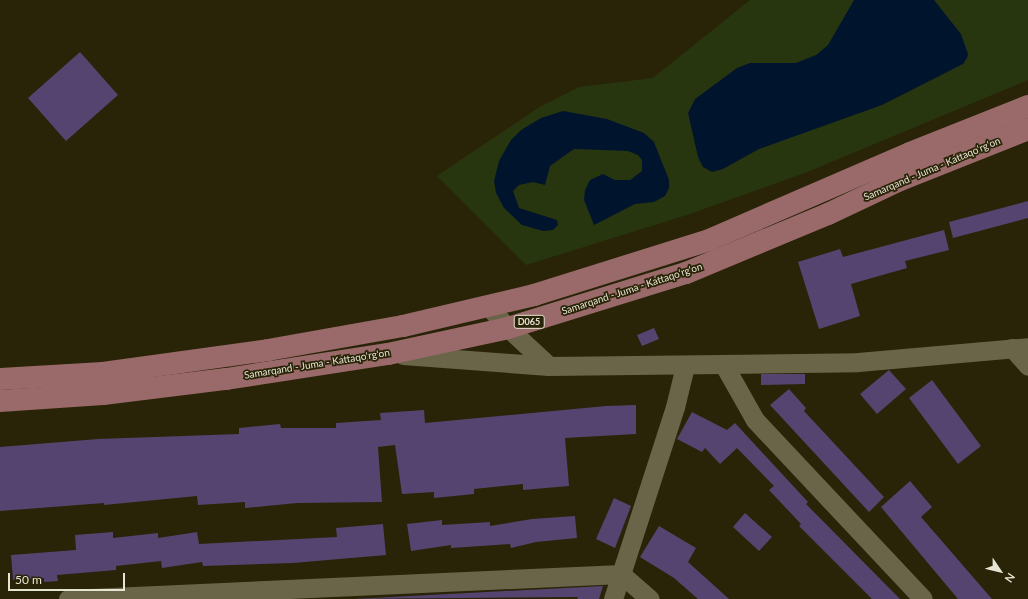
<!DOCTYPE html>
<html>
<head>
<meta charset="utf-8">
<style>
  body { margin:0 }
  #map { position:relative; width:1028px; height:599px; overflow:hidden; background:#292408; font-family:Lato,sans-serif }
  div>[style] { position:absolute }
  .green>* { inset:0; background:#27360f }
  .water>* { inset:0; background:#00152d }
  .building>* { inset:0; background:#55446f }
  .minor>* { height:19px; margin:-9.5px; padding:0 9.5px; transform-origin:9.5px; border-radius:9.5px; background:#6a6548 }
  .primary>* { height:22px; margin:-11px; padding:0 11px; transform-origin:11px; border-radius:11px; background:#9a6969 }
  span { translate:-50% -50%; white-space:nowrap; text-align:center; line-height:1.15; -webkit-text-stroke:3.5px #292408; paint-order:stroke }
  .shield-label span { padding:1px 3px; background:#292408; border:1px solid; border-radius:3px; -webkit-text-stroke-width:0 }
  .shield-label { font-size:9px; color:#e6e4d3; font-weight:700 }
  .street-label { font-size:10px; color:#e6e4d3 }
  .north { position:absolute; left:980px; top:551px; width:40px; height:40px; -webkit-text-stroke:3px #292408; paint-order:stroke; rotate:125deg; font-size:11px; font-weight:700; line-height:16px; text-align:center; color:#e6e4d3 }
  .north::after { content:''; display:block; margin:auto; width:14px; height:18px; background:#e6e4d3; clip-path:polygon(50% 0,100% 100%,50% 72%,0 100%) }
  .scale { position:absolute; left:8px; top:573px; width:117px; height:18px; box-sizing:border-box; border:2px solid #e6e4d3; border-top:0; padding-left:5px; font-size:12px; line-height:14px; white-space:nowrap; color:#e6e4d3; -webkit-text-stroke:3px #292408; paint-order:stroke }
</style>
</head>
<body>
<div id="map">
  <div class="green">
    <div style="clip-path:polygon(750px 0,1028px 0,1028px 80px,807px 172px,690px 214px,526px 265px,437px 176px,538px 108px,579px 87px,653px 78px)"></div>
  </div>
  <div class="water">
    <div style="clip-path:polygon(854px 0,934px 0,961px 34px,968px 54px,967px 58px,963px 64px,882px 105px,759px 149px,723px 169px,712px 172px,703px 167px,698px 157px,688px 113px,695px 99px,737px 68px,750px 63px,796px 63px,816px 55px,828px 45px)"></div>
    <div style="clip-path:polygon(563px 111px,607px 119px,644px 133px,654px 142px,669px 180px,669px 188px,665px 196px,654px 202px,635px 204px,594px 225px,584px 200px,585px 190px,590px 180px,603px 174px,615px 180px,630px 180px,642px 171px,642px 160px,638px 155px,628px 151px,574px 149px,550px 166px,545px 185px,533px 182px,519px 185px,513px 191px,519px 208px,557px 220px,558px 225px,553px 230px,543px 231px,522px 225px,504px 208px,496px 193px,494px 181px,499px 161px,511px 140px,521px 130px,541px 118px)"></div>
  </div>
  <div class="building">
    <div style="clip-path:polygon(80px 52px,118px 95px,66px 141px,28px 98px)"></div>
    <div style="clip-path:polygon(1028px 201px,1028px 218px,953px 238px,949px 222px)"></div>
    <div style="clip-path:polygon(944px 230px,949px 250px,905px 261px,907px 268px,851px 284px,860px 316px,819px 329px,798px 262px,840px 249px,843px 257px)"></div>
    <div style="clip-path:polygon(654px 328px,659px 339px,642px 346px,637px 335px)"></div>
    <div style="clip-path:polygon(889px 370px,906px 389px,877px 414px,860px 394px)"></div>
    <div style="clip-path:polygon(761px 374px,805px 374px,805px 384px,761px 385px)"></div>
    <div style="clip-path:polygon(932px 380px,981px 446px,958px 464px,909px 398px)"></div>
    <div style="clip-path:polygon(789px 389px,806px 408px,804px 411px,884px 497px,869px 512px,770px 405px)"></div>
    <div style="clip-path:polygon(636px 405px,636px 434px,565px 438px,569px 486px,523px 490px,523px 484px,474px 489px,474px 494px,434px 498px,434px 492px,402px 494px,395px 445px,378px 447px,382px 502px,297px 503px,245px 508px,245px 502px,198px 505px,197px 496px,104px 505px,104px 503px,0 511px,0 447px,98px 439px,239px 434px,239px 428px,280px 424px,281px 428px,336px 428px,336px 423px,381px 420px,380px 413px,424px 410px,425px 423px,606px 406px)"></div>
    <div style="clip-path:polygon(692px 412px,727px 430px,735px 423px,808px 502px,806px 504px,900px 599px,872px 599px,799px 526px,801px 524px,769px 490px,774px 486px,737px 448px,720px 464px,705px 448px,702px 452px,677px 439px)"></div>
    <div style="clip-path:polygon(910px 481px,932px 507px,921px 517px,992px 599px,958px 599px,881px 507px)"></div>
    <div style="clip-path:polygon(614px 498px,631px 506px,615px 548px,596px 539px)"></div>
    <div style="clip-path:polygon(745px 513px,772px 537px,759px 551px,733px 527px)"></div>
    <div style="clip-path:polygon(575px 516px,577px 538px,536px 542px,511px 548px,510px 544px,451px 548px,451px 545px,411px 551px,407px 524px,442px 520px,442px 525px,490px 522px,490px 526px,532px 519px)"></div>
    <div style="clip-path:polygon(383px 524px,386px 555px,293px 563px,203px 566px,202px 562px,162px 568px,161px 561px,116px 566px,116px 570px,57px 575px,58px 581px,44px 582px,44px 578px,13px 580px,11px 555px,76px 550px,75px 535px,113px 532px,113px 538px,158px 533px,158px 538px,197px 532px,199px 544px,337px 537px,336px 528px)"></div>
    <div style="clip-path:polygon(659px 526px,696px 548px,688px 562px,729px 599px,698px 599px,674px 578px,640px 557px)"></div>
    <div style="clip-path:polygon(603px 586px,599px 599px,577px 599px,578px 597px,353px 599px)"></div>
  </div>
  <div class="minor">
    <div style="left:489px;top:307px;width:28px;rotate:48deg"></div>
    <div style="left:508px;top:328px;width:56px;rotate:42.8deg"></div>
    <div style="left:549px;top:366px;width:309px;rotate:-0.7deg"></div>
    <div style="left:858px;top:362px;width:171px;rotate:-5deg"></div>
    <div style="left:1012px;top:348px;width:24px;rotate:48deg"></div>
    <div style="left:403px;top:355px;width:146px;rotate:4.3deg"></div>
    <div style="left:724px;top:365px;width:63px;rotate:60.6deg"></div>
    <div style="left:755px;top:420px;width:245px;rotate:46.8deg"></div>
    <div style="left:68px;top:599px;width:554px;rotate:-2.59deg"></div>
    <div style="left:621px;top:574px;width:38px;rotate:41deg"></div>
    <div style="left:613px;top:599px;width:202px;rotate:-72.1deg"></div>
    <div style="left:675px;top:407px;width:42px;rotate:-76.3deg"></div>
  </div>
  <div class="primary">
    <div style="left:0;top:379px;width:103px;rotate:-3.3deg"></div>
    <div style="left:103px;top:373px;width:167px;rotate:-7.9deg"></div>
    <div style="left:268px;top:350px;width:137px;rotate:-10.1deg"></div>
    <div style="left:403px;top:326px;width:135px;rotate:-13.3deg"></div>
    <div style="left:534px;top:295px;width:183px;rotate:-17.4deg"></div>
    <div style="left:709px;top:240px;width:219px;rotate:-23.4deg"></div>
    <div style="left:910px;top:153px;width:127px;rotate:-21.7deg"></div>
    <div style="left:0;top:401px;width:103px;rotate:-3.9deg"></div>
    <div style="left:103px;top:394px;width:124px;rotate:-7deg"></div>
    <div style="left:226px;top:379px;width:164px;rotate:-8.8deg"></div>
    <div style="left:388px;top:354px;width:123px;rotate:-12.2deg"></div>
    <div style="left:508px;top:328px;width:186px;rotate:-17.2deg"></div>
    <div style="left:686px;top:273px;width:154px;rotate:-22.6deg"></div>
    <div style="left:828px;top:214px;width:80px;rotate:-25.3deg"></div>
    <div style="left:900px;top:180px;width:138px;rotate:-21.7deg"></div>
  </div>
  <div class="shield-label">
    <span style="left:529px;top:322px">D065</span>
  </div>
  <div class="street-label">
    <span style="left:932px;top:169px;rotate:-23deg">Samarqand - Juma - Kattaqo‘rg‘on</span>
    <span style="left:632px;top:289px;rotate:-18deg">Samarqand - Juma - Kattaqo‘rg‘on</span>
    <span style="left:317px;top:364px;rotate:-9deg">Samarqand - Juma - Kattaqo‘rg‘on</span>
  </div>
  <div class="north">N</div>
  <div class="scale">50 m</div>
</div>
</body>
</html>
